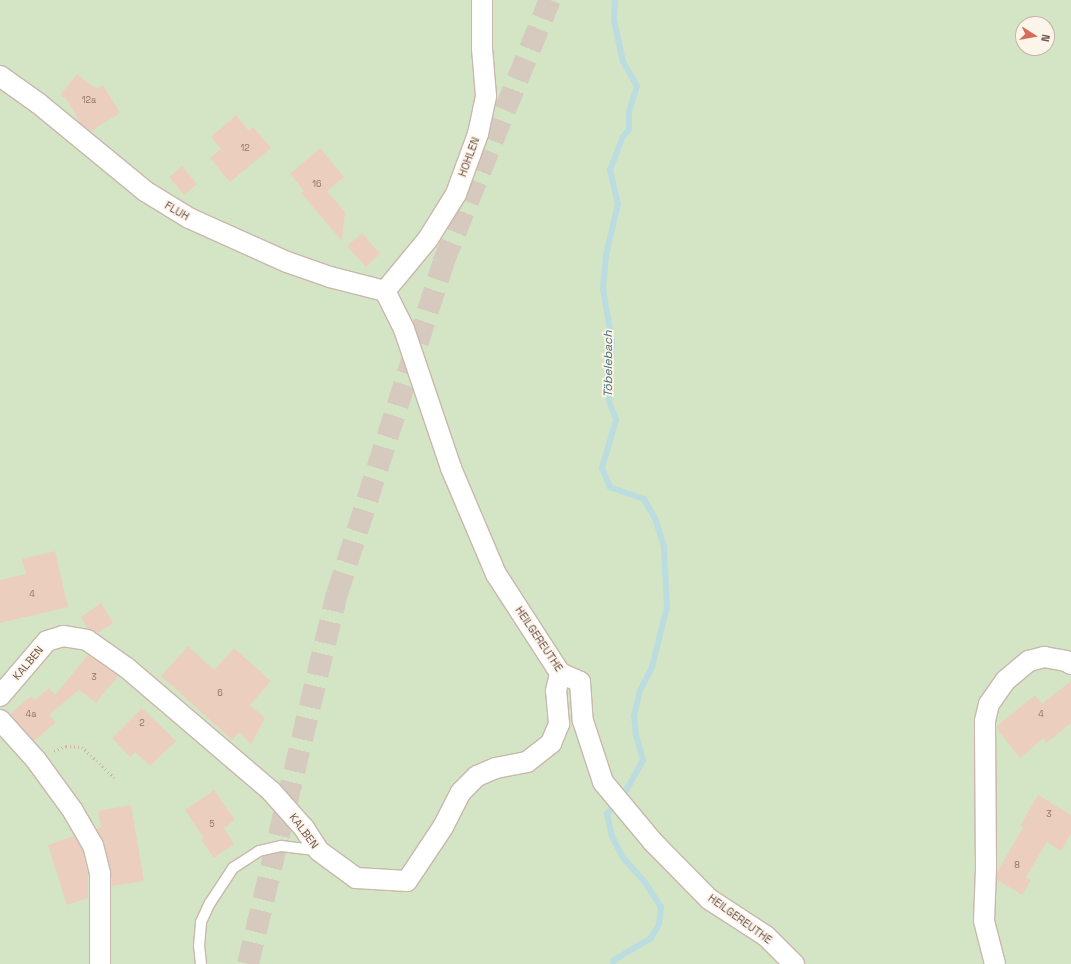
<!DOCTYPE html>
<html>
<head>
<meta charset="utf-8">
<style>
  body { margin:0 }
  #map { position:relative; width:1071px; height:964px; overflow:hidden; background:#f9f0e5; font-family:"Space Grotesk",sans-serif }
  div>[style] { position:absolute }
  .green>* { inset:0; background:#d4e5c5 }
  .stream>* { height:6px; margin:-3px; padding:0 3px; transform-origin:3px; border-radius:3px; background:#bbdde0 }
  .building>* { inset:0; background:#eccebf }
  .primary-tunnel>* { height:22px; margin-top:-11px; transform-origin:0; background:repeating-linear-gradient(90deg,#d6cabf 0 22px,transparent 0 33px) }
  .path>* { height:2.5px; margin-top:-1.25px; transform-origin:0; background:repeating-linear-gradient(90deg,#d0b2a3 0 1px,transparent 0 4px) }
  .roads { filter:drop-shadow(1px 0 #c9b7ac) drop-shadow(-1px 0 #c9b7ac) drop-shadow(0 1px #c9b7ac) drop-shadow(0 -1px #c9b7ac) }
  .service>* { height:10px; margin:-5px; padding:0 5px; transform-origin:5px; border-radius:5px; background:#fff }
  .minor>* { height:20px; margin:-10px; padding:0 10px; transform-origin:10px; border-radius:10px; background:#fff }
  span { translate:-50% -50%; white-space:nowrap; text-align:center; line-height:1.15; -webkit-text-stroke:3.5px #fdf4ea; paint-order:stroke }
  .number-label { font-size:9px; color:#8e756a }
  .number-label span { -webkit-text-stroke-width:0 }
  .street-label { font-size:11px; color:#6f574d }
  .water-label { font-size:12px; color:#46747a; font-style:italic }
  .north { position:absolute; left:1015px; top:16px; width:40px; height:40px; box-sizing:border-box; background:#fdf4ea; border:1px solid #c4b5ab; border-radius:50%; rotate:101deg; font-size:11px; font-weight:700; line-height:16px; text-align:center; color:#6f574d }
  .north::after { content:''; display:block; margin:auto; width:14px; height:18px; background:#d66b57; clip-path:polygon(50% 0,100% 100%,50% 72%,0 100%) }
</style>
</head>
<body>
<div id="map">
  <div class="green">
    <div style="clip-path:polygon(evenodd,0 0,1071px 0,1071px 964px,0 964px,0 0,1023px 24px,1047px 24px,1047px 48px,1023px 48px,1023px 24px)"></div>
  </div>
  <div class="stream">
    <div style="left:613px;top:964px;width:4px;rotate:-76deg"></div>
    <div style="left:614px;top:960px;width:43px;rotate:-30.7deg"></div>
    <div style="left:651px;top:938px;width:16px;rotate:-60deg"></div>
    <div style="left:659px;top:924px;width:17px;rotate:-83deg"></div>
    <div style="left:661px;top:907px;width:31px;rotate:-123deg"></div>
    <div style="left:644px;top:881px;width:31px;rotate:-132deg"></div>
    <div style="left:623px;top:858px;width:25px;rotate:-117deg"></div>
    <div style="left:612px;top:836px;width:23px;rotate:-103deg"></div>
    <div style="left:607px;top:814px;width:32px;rotate:-51deg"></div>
    <div style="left:627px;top:789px;width:33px;rotate:-61deg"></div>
    <div style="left:643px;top:760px;width:26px;rotate:-106deg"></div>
    <div style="left:636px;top:735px;width:19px;rotate:-96deg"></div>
    <div style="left:634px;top:716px;width:26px;rotate:-77deg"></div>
    <div style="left:640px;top:691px;width:27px;rotate:-63deg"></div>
    <div style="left:652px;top:667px;width:62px;rotate:-76deg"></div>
    <div style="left:667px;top:607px;width:60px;rotate:-92.9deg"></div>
    <div style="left:664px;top:547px;width:28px;rotate:-107deg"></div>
    <div style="left:656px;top:520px;width:24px;rotate:-120deg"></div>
    <div style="left:644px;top:499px;width:36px;rotate:-161deg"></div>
    <div style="left:610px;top:487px;width:21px;rotate:-113deg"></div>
    <div style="left:602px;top:468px;width:50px;rotate:-73.7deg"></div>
    <div style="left:616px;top:420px;width:20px;rotate:-110deg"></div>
    <div style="left:609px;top:401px;width:60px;rotate:-87.1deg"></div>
    <div style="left:612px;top:341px;width:53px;rotate:-99.8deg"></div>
    <div style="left:603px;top:289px;width:34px;rotate:-85deg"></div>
    <div style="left:606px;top:255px;width:52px;rotate:-76.8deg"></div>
    <div style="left:618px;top:204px;width:35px;rotate:-103deg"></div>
    <div style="left:610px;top:170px;width:34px;rotate:-69deg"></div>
    <div style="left:622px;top:138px;width:11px;rotate:-52deg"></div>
    <div style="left:629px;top:129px;width:17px;rotate:-90deg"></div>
    <div style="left:629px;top:112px;width:27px;rotate:-73deg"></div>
    <div style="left:637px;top:86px;width:28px;rotate:-120deg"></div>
    <div style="left:623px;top:62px;width:43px;rotate:-102.1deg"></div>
    <div style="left:614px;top:20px;width:20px;rotate:-87deg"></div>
  </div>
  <div class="building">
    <div style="clip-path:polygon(77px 74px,96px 89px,103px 85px,120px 113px,91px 131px,81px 124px,67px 100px,60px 95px)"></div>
    <div style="clip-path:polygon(236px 115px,249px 131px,253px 127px,271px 148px,230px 182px,210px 158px,221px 149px,211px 137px)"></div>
    <div style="clip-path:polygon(320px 148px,344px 177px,327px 191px,345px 212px,342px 241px,301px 193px,304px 191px,290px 174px)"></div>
    <div style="clip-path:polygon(182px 166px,197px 184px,184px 195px,169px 177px)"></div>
    <div style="clip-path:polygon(362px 233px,380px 254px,366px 267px,347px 246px)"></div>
    <div style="clip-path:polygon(55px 551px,68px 607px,0 623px,0 580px,26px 574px,22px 559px)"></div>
    <div style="clip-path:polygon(101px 603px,113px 623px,98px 633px,88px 629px,81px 617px)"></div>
    <div style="clip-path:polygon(188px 646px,214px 670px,234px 648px,271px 681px,250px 705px,265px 718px,251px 744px,239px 732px,232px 740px,161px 676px)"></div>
    <div style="clip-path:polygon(88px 655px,118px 676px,96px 703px,79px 690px,49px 715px,56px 722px,34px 741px,10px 714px,31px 696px,35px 700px,49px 688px,55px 695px)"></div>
    <div style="clip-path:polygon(1071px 681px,1071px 723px,1046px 743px,1044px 738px,1020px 758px,997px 729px,997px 726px,1035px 695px,1042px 704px)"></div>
    <div style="clip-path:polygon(142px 708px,176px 741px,150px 766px,135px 752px,130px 757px,112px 738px)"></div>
    <div style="clip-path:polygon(214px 790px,235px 820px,224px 828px,234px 844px,214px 858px,201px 840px,204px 838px,185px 810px)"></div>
    <div style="clip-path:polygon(1038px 795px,1071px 815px,1071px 834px,1061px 851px,1047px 842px,1026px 877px,1031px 880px,1022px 895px,997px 880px,997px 872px,1023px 828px,1020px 826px)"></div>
    <div style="clip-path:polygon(131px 805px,144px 881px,112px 886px,111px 871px,104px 842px,97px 829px,101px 827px,98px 811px)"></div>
    <div style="clip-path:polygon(74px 836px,82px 849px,88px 875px,88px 898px,67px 905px,48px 845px)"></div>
  </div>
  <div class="primary-tunnel">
    <div style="left:248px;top:964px;width:381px;rotate:-76.5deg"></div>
    <div style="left:337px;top:594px;width:348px;rotate:-72.2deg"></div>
    <div style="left:443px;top:263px;width:284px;rotate:-67.9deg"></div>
  </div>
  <div class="path">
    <div style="left:54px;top:751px;width:13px;rotate:-23deg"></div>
    <div style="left:66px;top:746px;width:16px;rotate:4deg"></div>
    <div style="left:82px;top:747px;width:48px;rotate:43.3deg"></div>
  </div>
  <div class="roads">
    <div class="service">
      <div style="left:201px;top:964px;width:18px;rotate:-96deg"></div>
      <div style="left:199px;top:946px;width:24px;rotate:-85deg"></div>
      <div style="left:201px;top:922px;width:21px;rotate:-65deg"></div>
      <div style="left:210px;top:903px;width:42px;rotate:-56.7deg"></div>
      <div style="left:233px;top:868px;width:31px;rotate:-33deg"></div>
      <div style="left:259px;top:851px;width:23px;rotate:-13deg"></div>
      <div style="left:281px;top:846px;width:38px;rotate:7deg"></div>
    </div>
    <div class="minor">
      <div style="left:0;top:76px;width:47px;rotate:35.4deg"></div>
      <div style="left:38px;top:103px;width:139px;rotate:39.4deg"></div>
      <div style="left:145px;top:191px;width:52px;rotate:31.5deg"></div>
      <div style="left:189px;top:218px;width:107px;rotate:24.2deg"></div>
      <div style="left:287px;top:262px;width:46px;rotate:19.2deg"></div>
      <div style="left:330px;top:277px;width:57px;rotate:14.3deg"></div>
      <div style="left:385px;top:291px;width:42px;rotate:63.4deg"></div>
      <div style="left:404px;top:329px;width:147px;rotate:71.3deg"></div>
      <div style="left:451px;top:468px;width:115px;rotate:67deg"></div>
      <div style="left:496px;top:574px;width:118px;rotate:57.1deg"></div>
      <div style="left:560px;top:673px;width:22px;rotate:24deg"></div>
      <div style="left:580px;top:682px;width:39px;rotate:86deg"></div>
      <div style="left:583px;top:721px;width:64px;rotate:71.8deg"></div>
      <div style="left:603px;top:782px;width:78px;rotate:50.2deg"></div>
      <div style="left:653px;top:842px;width:80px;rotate:45.5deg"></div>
      <div style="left:709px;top:899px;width:68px;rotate:33deg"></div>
      <div style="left:766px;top:936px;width:40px;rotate:45deg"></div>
      <div style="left:385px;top:291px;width:67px;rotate:-50.4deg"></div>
      <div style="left:428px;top:239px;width:53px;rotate:-58.1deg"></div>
      <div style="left:456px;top:194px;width:64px;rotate:-69.9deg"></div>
      <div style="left:478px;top:134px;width:39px;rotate:-78deg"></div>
      <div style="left:486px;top:96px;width:48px;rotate:-94.8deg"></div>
      <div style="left:482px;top:48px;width:48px;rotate:-90deg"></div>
      <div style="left:0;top:696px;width:72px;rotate:-49.5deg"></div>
      <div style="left:47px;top:641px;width:17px;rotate:-17deg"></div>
      <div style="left:63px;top:636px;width:24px;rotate:9deg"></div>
      <div style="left:87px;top:640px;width:49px;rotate:35deg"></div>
      <div style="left:127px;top:668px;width:189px;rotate:40.5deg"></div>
      <div style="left:271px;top:791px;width:50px;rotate:48.3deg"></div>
      <div style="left:304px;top:828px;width:27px;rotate:57deg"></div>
      <div style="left:319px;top:851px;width:46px;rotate:36.1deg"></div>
      <div style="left:356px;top:878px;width:51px;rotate:3.4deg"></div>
      <div style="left:407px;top:881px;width:65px;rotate:-56.3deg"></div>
      <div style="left:443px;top:827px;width:39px;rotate:-63deg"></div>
      <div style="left:461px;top:792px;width:23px;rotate:-45deg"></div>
      <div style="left:477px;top:776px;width:21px;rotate:-23deg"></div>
      <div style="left:496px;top:768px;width:32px;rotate:-11deg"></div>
      <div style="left:527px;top:762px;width:31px;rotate:-38deg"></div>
      <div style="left:551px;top:743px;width:21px;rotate:-67deg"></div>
      <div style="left:559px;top:724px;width:33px;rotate:-95deg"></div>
      <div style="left:556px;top:691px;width:18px;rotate:-77deg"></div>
      <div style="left:0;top:720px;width:54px;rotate:48deg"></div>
      <div style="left:36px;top:760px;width:63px;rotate:54deg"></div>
      <div style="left:73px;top:811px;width:39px;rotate:60deg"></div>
      <div style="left:93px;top:845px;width:30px;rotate:76deg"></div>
      <div style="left:100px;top:874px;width:90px;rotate:90deg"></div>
      <div style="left:995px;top:964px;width:44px;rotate:-104.3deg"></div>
      <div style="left:984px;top:921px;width:52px;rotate:-87.8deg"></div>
      <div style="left:986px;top:869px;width:148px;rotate:-90.4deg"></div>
      <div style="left:985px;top:721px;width:17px;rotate:-77deg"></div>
      <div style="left:989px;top:704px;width:29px;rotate:-55deg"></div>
      <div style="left:1006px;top:680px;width:30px;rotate:-40deg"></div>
      <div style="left:1029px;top:661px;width:16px;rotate:-15deg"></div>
      <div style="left:1044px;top:657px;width:22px;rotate:10deg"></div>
      <div style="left:1066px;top:661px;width:6px;rotate:31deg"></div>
    </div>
  </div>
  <div class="number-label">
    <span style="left:89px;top:100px">12a</span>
    <span style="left:245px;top:148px">12</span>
    <span style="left:317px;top:184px">16</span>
    <span style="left:32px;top:594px">4</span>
    <span style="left:94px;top:677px">3</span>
    <span style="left:220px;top:693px">6</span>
    <span style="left:31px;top:714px">4a</span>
    <span style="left:1041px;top:714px">4</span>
    <span style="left:142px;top:723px">2</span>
    <span style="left:1049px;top:814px">3</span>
    <span style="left:212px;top:824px">5</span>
    <span style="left:1017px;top:865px">8</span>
  </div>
  <div class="street-label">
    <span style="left:469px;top:157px;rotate:-70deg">HOHLEN</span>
    <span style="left:177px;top:211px;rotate:30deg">FLUH</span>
    <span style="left:539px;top:639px;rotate:56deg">HEILGEREUTHE</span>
    <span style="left:28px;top:663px;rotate:-50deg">KALBEN</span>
    <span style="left:304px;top:831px;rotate:53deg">KALBEN</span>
    <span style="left:740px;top:919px;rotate:36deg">HEILGEREUTHE</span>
  </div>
  <div class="water-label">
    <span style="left:609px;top:364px;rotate:-90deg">Töbelebach</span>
  </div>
  <div class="north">N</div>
</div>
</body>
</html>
